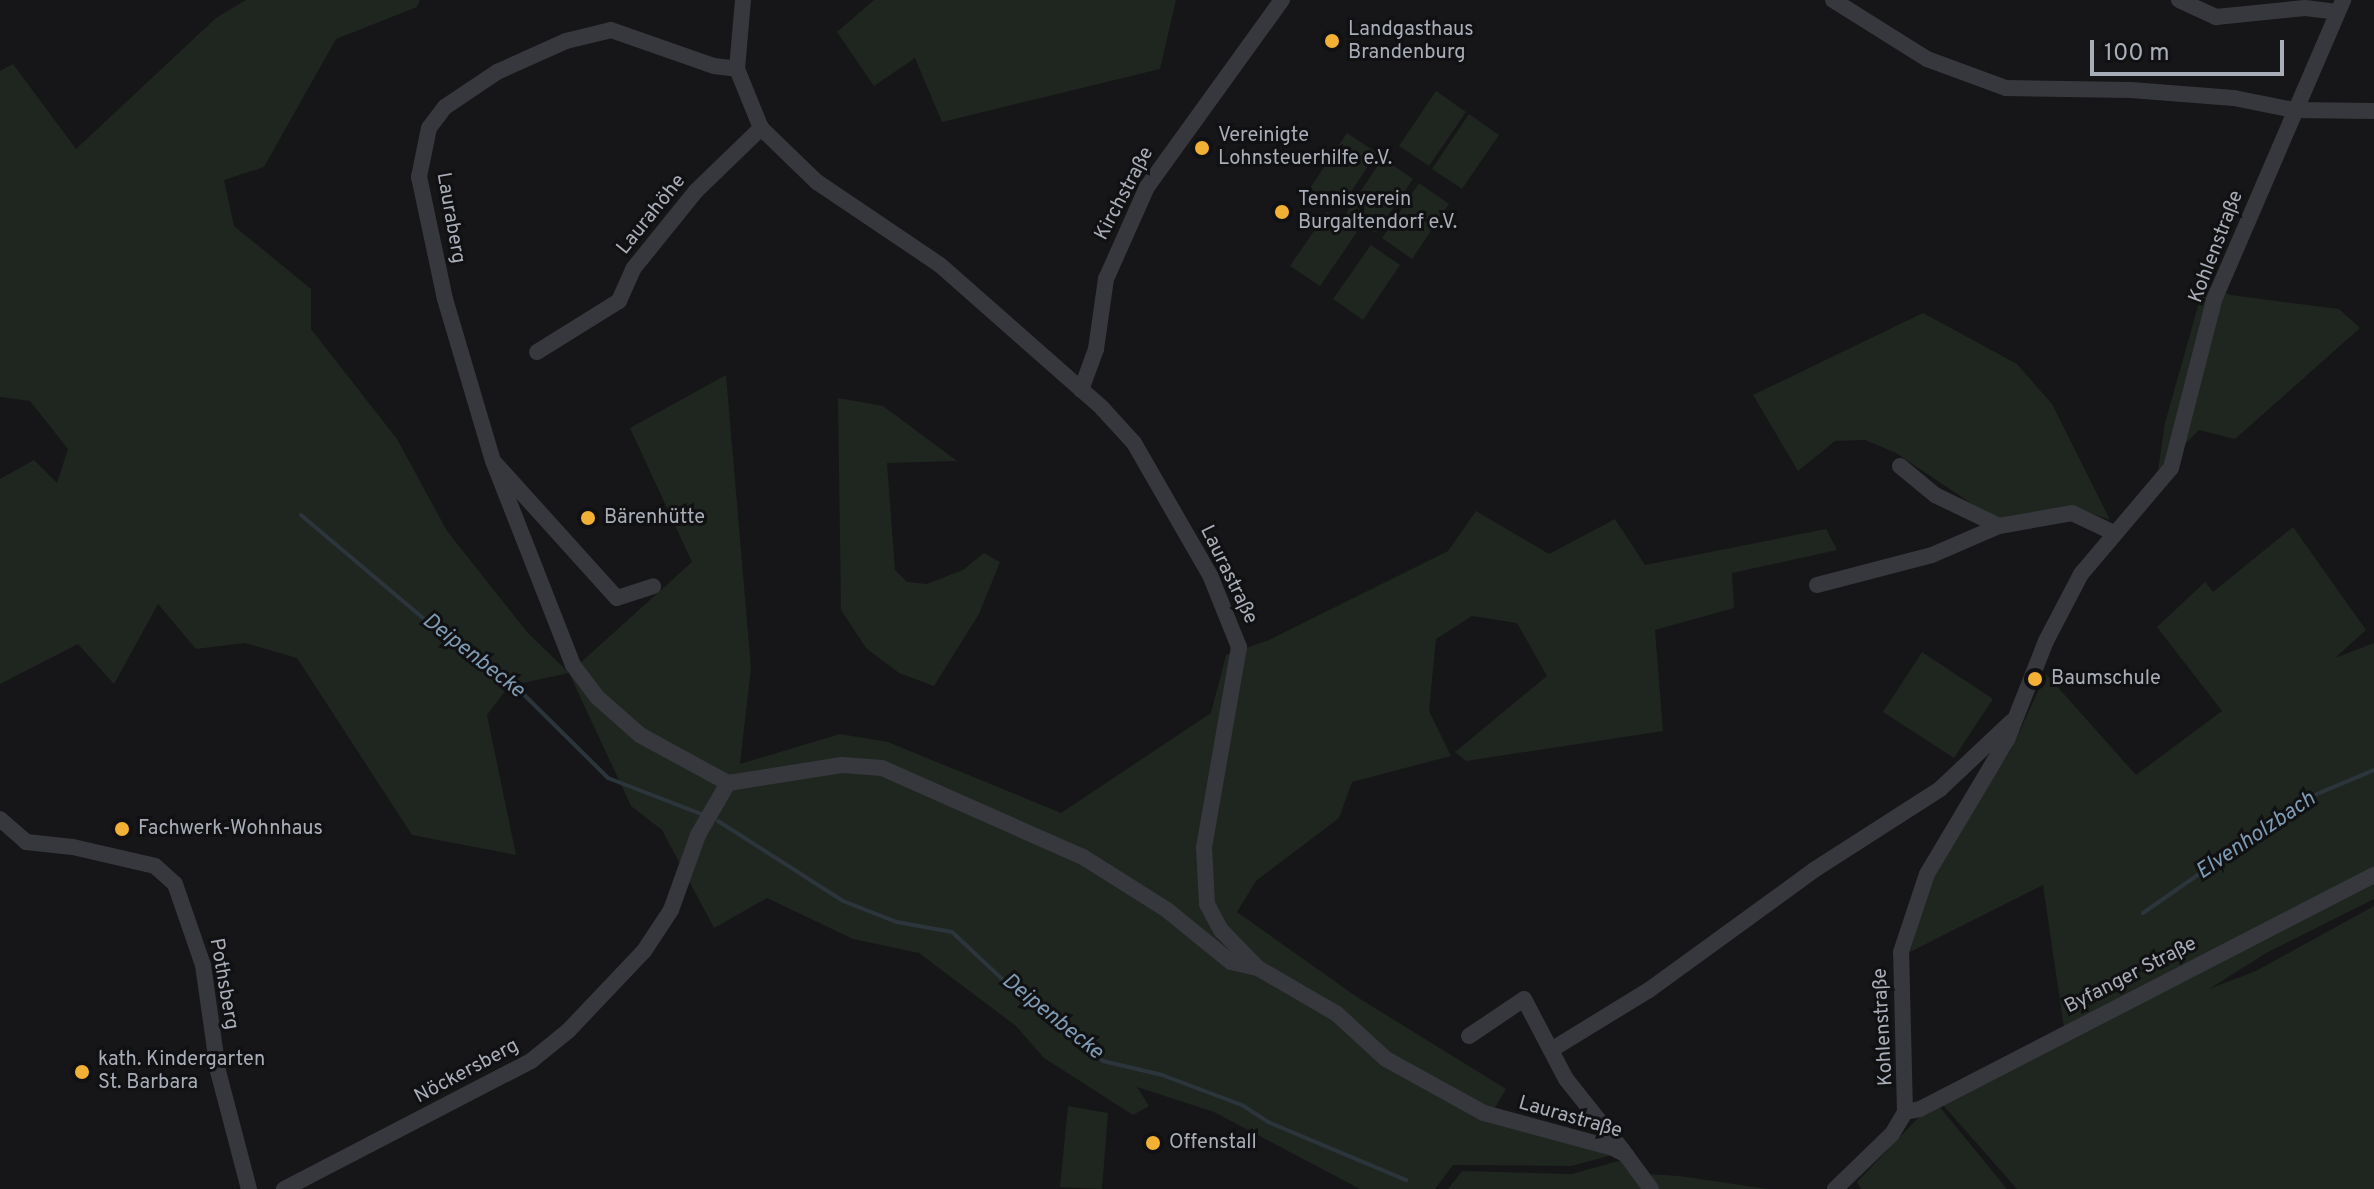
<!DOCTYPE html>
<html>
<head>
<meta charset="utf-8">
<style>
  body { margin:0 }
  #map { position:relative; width:2374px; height:1189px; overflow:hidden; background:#161618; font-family:Overpass,sans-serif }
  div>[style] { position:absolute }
  .green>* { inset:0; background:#1e261f }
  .stream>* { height:4px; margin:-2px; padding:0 2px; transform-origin:2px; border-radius:2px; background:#2c353c }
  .minor>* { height:16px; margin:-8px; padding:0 8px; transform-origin:8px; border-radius:8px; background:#37383d }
  .dots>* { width:22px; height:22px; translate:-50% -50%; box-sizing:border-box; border:4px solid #111113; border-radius:50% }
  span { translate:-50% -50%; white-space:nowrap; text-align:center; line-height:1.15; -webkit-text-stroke:6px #111113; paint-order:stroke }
  .poi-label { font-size:20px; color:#a8adb8 }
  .left { translate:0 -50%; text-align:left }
  .street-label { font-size:20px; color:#a8adb8 }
  .water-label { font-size:22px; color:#7f9bb3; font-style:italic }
  .scale { position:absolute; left:2090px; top:40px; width:194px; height:36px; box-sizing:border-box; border:4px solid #a8adb8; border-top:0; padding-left:10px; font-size:24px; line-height:28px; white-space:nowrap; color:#a8adb8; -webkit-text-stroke:6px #111113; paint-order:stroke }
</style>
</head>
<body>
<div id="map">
  <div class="green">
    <div style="clip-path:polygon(246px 0,420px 0,417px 7px,336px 39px,264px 167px,224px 180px,234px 226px,311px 289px,311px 329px,397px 439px,447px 531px,527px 632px,569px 673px,692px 562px,630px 428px,726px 375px,751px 668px,740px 764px,840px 734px,888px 742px,1061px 813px,1211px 713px,1226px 655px,1269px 640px,1448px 551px,1476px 511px,1549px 554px,1615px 519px,1645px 565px,1826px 529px,1837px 550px,1732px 573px,1734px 608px,1655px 630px,1663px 731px,1466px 761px,1455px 752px,1547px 676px,1517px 623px,1472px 616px,1436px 639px,1429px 711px,1451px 756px,1352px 782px,1339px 818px,1256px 881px,1237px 912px,1357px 997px,1506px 1089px,1488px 1119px,1616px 1154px,1571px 1166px,1453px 1165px,1435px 1189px,1360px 1189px,1214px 1112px,1137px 1087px,1149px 1106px,1133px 1115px,1044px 1058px,1016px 1026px,919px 953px,853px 939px,767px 898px,714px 928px,662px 830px,631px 806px,569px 673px,509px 686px,487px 715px,516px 855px,412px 835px,297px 658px,245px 643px,196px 649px,158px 604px,114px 684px,78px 644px,0 684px,0 479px,34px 460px,57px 483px,68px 449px,30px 401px,0 397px,0 71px,13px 64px,76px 149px,216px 18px)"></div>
    <div style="clip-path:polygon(874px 0,1176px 0,1160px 69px,942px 122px,915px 58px,874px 86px,837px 32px)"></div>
    <div style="clip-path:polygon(1436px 91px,1466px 112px,1429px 166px,1399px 146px)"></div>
    <div style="clip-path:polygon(1469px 114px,1499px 135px,1462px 189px,1432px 169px)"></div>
    <div style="clip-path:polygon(1347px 133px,1377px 153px,1340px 208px,1310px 188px)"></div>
    <div style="clip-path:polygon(1383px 158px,1413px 179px,1376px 233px,1346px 213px)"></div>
    <div style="clip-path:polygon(1419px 183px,1449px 204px,1412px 259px,1382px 238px)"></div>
    <div style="clip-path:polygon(1327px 212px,1357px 232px,1320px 286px,1290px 266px)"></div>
    <div style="clip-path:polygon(1371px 245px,1400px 265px,1363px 320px,1333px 299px)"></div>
    <div style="clip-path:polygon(2204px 285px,2231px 295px,2339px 309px,2360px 328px,2235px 439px,2199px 430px,2158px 471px,2165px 423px)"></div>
    <div style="clip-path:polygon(1923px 313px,2017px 364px,2052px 404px,2110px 520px,2074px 507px,1999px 522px,1896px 453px,1865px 440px,1835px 441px,1798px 471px,1753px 395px)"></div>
    <div style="clip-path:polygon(838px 398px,883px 406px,957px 461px,887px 463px,895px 570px,907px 582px,927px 584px,963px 570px,984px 553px,1000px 562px,979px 614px,934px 686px,899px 673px,866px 648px,841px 610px)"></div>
    <div style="clip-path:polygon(2293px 527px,2366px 630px,2335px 658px,2374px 643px,2374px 868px,2064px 1028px,2043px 885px,1910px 952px,1927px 891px,1946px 851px,2011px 750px,2046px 674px,2136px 775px,2222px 711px,2157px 627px,2205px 582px,2213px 592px)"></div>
    <div style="clip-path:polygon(1922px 652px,1993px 699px,1954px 758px,1883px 712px)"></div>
    <div style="clip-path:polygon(2374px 882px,2374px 899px,2268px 952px,2209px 989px,2256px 971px,2374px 906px,2374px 1189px,2017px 1189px,1943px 1105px)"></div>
    <div style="clip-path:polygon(1068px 1106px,1108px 1113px,1102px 1189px,1060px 1187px)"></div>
    <div style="clip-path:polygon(1939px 1106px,2007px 1189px,1861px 1189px,1857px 1182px,1917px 1119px)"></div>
    <div style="clip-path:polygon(1622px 1160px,1644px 1189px,1448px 1189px,1462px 1171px,1572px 1174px)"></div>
    <div style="clip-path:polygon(1647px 1174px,1679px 1176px,1768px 1189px,1657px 1189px)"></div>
  </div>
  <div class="stream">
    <div style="left:301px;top:515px;width:186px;rotate:40.2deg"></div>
    <div style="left:443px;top:635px;width:69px;rotate:32.5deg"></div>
    <div style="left:501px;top:672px;width:151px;rotate:44.7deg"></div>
    <div style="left:608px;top:778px;width:103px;rotate:21.1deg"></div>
    <div style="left:718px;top:821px;width:148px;rotate:32.6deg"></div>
    <div style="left:843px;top:901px;width:58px;rotate:21.3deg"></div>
    <div style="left:897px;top:922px;width:56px;rotate:10.3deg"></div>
    <div style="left:952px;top:932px;width:107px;rotate:43.1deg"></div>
    <div style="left:1030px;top:1005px;width:92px;rotate:37.5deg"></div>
    <div style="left:1103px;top:1061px;width:61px;rotate:13.3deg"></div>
    <div style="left:1162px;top:1075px;width:85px;rotate:20.6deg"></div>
    <div style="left:1242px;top:1105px;width:31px;rotate:33deg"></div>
    <div style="left:1268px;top:1122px;width:150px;rotate:22.8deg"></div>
    <div style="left:2143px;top:913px;width:203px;rotate:-34.8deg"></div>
    <div style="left:2310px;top:797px;width:69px;rotate:-22.9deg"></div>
  </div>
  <div class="minor">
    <div style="left:743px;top:0;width:69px;rotate:95deg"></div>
    <div style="left:737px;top:69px;width:64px;rotate:67.9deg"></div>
    <div style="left:761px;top:128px;width:78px;rotate:44deg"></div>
    <div style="left:817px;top:182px;width:148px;rotate:34deg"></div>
    <div style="left:940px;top:265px;width:216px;rotate:41.4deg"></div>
    <div style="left:1102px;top:408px;width:47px;rotate:47.6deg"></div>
    <div style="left:1134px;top:443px;width:152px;rotate:60.1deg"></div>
    <div style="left:1210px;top:575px;width:78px;rotate:68.1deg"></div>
    <div style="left:1239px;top:647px;width:203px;rotate:99.9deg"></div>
    <div style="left:1204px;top:847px;width:57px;rotate:87deg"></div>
    <div style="left:1207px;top:904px;width:30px;rotate:62deg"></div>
    <div style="left:1221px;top:930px;width:53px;rotate:45.8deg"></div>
    <div style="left:1258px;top:968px;width:91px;rotate:30.2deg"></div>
    <div style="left:1337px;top:1014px;width:67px;rotate:42.6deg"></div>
    <div style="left:1386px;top:1059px;width:112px;rotate:28.9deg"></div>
    <div style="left:1484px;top:1113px;width:134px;rotate:15.2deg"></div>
    <div style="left:1613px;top:1148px;width:15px;rotate:28deg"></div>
    <div style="left:1626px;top:1155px;width:42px;rotate:53.7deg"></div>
    <div style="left:1833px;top:0;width:111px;rotate:32.1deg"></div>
    <div style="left:1927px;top:59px;width:84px;rotate:20.2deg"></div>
    <div style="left:2006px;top:88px;width:125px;rotate:0.9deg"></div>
    <div style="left:2131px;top:90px;width:103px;rotate:4.4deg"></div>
    <div style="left:2234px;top:98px;width:61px;rotate:11.3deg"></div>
    <div style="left:2294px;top:110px;width:80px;rotate:0.7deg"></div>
    <div style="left:2179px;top:0;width:41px;rotate:24.7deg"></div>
    <div style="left:2216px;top:17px;width:89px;rotate:-5.8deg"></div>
    <div style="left:2305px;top:8px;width:32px;rotate:7deg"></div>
    <div style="left:537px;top:352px;width:97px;rotate:-31.9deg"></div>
    <div style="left:619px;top:301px;width:35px;rotate:-66deg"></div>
    <div style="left:633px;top:269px;width:100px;rotate:-51.1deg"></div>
    <div style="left:696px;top:191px;width:91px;rotate:-44.1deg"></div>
    <div style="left:1081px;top:390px;width:44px;rotate:-69.9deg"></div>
    <div style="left:1096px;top:349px;width:71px;rotate:-81.9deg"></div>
    <div style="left:1106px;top:279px;width:101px;rotate:-66deg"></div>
    <div style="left:1147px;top:187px;width:231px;rotate:-54.2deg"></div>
    <div style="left:494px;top:462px;width:183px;rotate:47.9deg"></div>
    <div style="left:617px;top:598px;width:38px;rotate:-18deg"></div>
    <div style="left:1900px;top:466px;width:45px;rotate:39.6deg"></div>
    <div style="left:1935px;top:495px;width:71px;rotate:25.8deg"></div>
    <div style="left:1999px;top:526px;width:74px;rotate:-10.1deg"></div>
    <div style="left:2072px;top:513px;width:44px;rotate:25.4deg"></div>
    <div style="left:1817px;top:585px;width:119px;rotate:-14.6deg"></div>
    <div style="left:1932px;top:555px;width:73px;rotate:-23.4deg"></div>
    <div style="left:728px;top:783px;width:100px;rotate:-151.4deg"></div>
    <div style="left:640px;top:735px;width:57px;rotate:-138.5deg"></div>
    <div style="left:597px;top:697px;width:40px;rotate:-127deg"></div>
    <div style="left:573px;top:665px;width:219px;rotate:-111.4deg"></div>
    <div style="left:493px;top:461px;width:169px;rotate:-106.5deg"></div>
    <div style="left:445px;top:299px;width:125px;rotate:-102deg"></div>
    <div style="left:419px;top:177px;width:50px;rotate:-78.5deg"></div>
    <div style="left:429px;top:128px;width:26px;rotate:-53deg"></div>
    <div style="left:445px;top:107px;width:63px;rotate:-33.9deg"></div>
    <div style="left:497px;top:72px;width:76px;rotate:-24.2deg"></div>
    <div style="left:566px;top:41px;width:46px;rotate:-13.7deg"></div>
    <div style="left:611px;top:30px;width:109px;rotate:19.3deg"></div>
    <div style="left:714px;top:66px;width:23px;rotate:7deg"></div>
    <div style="left:728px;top:783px;width:115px;rotate:-9deg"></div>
    <div style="left:842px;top:765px;width:40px;rotate:4.3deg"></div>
    <div style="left:882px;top:768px;width:220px;rotate:23.9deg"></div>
    <div style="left:1083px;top:857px;width:99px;rotate:32.2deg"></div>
    <div style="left:1167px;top:910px;width:82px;rotate:39.1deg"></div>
    <div style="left:1231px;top:962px;width:28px;rotate:13deg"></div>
    <div style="left:0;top:819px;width:35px;rotate:41deg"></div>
    <div style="left:26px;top:842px;width:47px;rotate:6.1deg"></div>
    <div style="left:73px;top:847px;width:84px;rotate:13deg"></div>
    <div style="left:155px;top:866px;width:27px;rotate:42deg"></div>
    <div style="left:175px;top:884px;width:86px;rotate:70.9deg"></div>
    <div style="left:203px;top:965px;width:107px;rotate:81.9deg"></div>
    <div style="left:218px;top:1071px;width:122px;rotate:75.3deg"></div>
    <div style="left:1469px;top:1036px;width:66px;rotate:-33.9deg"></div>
    <div style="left:1524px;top:999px;width:90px;rotate:62.3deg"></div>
    <div style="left:1566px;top:1079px;width:93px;rotate:51.5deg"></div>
    <div style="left:1551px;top:1050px;width:115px;rotate:-31.5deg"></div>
    <div style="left:1649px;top:990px;width:204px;rotate:-36deg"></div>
    <div style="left:1814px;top:870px;width:150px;rotate:-32.7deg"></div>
    <div style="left:1940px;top:789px;width:98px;rotate:-43.3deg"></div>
    <div style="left:1905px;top:1112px;width:15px;rotate:-11deg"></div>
    <div style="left:1920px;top:1109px;width:511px;rotate:-27.27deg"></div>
    <div style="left:284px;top:1189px;width:278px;rotate:-27.4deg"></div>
    <div style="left:531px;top:1061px;width:48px;rotate:-39deg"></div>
    <div style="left:568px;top:1031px;width:110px;rotate:-46.5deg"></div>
    <div style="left:644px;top:951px;width:49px;rotate:-56.6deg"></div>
    <div style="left:671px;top:910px;width:80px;rotate:-70.2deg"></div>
    <div style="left:698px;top:835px;width:60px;rotate:-60deg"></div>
    <div style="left:1835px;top:1189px;width:79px;rotate:-44deg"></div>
    <div style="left:1892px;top:1134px;width:26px;rotate:-59deg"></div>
    <div style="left:1905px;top:1112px;width:160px;rotate:-91.4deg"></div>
    <div style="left:1901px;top:952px;width:82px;rotate:-71.6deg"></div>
    <div style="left:1927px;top:874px;width:156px;rotate:-59.2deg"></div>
    <div style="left:2007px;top:740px;width:106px;rotate:-68.5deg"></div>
    <div style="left:2046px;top:641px;width:76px;rotate:-62.4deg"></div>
    <div style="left:2081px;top:574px;width:139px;rotate:-49.7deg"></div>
    <div style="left:2171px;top:468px;width:173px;rotate:-75.6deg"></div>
    <div style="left:2214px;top:300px;width:327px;rotate:-66.7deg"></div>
  </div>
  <div class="dots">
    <div style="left:1332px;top:41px;background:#f2b134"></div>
    <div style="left:1202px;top:148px;background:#f2b134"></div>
    <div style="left:1282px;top:212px;background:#f2b134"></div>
    <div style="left:588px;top:518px;background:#f2b134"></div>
    <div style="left:2035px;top:679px;background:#f2b134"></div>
    <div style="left:122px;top:829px;background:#f2b134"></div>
    <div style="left:82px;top:1072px;background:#f2b134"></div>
    <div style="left:1153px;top:1143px;background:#f2b134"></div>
  </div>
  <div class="poi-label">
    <span class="left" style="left:1348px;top:42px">Landgasthaus<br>Brandenburg</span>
    <span class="left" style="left:1218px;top:148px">Vereinigte<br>Lohnsteuerhilfe e.V.</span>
    <span class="left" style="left:1298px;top:212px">Tennisverein<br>Burgaltendorf e.V.</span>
    <span class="left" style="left:604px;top:518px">Bärenhütte</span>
    <span class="left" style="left:2051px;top:679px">Baumschule</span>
    <span class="left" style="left:138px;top:829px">Fachwerk-Wohnhaus</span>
    <span class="left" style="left:98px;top:1072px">kath. Kindergarten<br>St. Barbara</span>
    <span class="left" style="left:1169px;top:1143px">Offenstall</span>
  </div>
  <div class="street-label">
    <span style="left:1125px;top:194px;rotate:-62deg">Kirchstraße</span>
    <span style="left:652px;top:215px;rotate:-51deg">Laurahöhe</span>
    <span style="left:450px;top:218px;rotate:80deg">Lauraberg</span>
    <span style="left:2217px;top:247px;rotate:-69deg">Kohlenstraße</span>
    <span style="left:1228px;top:575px;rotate:64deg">Laurastraße</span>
    <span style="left:2131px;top:976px;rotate:-27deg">Byfanger Straße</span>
    <span style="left:223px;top:984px;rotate:80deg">Pothsberg</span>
    <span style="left:1884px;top:1027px;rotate:-93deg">Kohlenstraße</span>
    <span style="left:467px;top:1072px;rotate:-28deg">Nöckersberg</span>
    <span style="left:1570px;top:1118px;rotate:16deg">Laurastraße</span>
  </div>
  <div class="water-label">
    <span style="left:473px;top:656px;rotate:38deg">Deipenbecke</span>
    <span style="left:2256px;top:836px;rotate:-34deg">Elvenholzbach</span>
    <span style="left:1052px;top:1017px;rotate:39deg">Deipenbecke</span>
  </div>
  <div class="scale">100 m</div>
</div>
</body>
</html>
